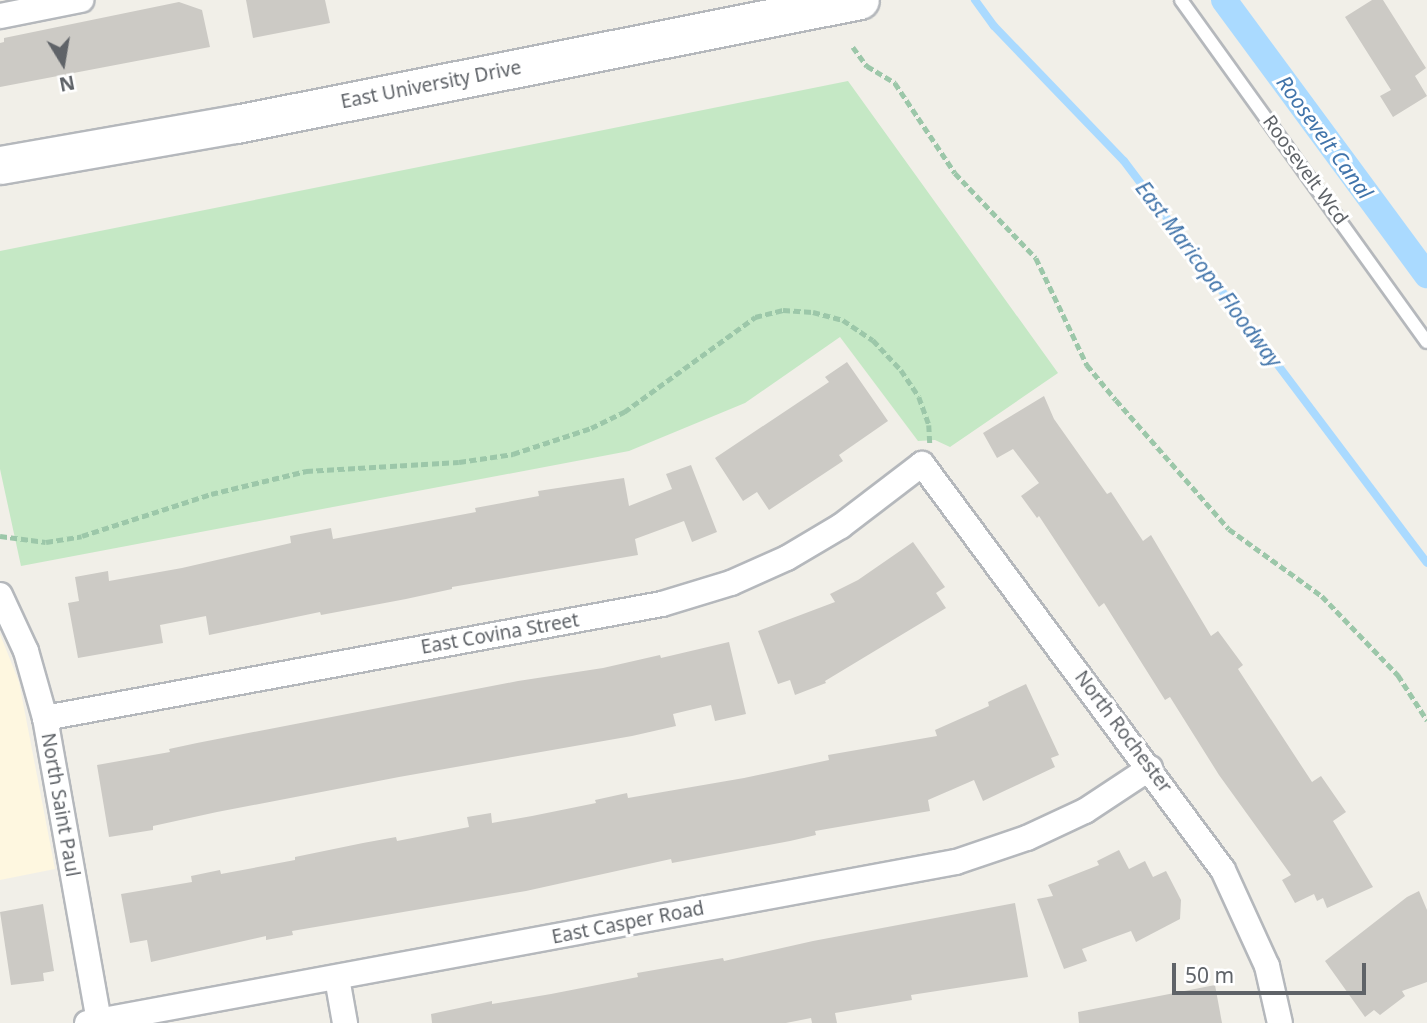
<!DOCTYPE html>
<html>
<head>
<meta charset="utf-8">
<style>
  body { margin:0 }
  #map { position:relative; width:1427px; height:1023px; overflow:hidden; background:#f1efe8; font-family:"Noto Sans",sans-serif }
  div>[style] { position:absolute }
  .commercial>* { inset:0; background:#fef7e0 }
  .green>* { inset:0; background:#c5e8c5 }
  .stream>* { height:8px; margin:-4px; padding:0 4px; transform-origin:4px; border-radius:4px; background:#aadaff }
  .canal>* { height:26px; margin:-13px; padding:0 13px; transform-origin:13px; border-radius:13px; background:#aadaff }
  .building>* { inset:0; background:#cccac5 }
  .path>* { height:4.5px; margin-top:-2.25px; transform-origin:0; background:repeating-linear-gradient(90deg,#9cc7a9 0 7px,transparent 0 10.5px) }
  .roads { filter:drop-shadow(2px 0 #b5b8bc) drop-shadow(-2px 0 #b5b8bc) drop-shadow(0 2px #b5b8bc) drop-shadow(0 -2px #b5b8bc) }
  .lane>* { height:12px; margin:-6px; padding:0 6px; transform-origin:6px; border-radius:6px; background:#fff }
  .street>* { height:24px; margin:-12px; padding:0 12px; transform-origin:12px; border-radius:12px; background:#fff }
  .secondary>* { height:37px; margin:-18.5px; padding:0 18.5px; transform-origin:18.5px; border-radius:18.5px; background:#fff }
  span { translate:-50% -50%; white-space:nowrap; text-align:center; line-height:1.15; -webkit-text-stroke:6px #fff; paint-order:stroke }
  .street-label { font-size:19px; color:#5f6368 }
  .water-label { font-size:21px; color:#4174aa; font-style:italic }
  .north { position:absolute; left:28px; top:28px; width:70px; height:70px; -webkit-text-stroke:5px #fff; paint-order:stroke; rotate:169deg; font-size:19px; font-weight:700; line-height:28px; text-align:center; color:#5f6368 }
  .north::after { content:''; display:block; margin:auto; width:24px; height:32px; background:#5f6368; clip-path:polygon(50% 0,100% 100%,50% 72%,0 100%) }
  .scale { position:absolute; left:1172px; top:963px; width:194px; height:32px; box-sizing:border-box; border:4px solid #5f6368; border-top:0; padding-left:9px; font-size:21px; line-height:24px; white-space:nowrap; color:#5f6368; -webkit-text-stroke:5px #fff; paint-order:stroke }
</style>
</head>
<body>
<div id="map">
  <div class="commercial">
    <div style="clip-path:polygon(0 634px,19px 682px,55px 869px,0 880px)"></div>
  </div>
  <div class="green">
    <div style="clip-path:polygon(848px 81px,1058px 373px,950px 447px,935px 440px,918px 441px,840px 337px,745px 403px,629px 451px,21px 566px,0 469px,0 251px)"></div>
  </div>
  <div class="stream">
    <div style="left:975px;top:0;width:32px;rotate:54deg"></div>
    <div style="left:994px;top:26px;width:187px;rotate:46.1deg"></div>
    <div style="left:1124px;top:161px;width:503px;rotate:52.99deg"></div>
  </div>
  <div class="canal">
    <div style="left:1224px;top:0;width:342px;rotate:53.6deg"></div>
  </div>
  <div class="building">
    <div style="clip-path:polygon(246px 0,325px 0,330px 23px,253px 38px)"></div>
    <div style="clip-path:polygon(1372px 0,1383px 0,1426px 68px,1415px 76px,1427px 96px,1393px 117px,1380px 96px,1391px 90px,1345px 17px)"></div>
    <div style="clip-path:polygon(179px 2px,202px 10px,210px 47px,0 87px,0 43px,4px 42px,4px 38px)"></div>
    <div style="clip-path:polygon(847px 362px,888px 421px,839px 455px,843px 461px,769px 510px,757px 492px,743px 501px,715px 458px,829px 382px,825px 377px)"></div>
    <div style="clip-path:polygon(1044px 396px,1054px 419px,1107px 494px,1111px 492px,1143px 541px,1151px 535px,1211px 636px,1218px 631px,1243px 665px,1238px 669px,1312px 782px,1321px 776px,1346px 812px,1333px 821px,1373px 887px,1327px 908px,1323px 898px,1317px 901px,1314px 894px,1295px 903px,1282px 880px,1291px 875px,1219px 775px,1170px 697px,1165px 700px,1104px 603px,1099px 607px,1039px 516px,1037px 518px,1021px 496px,1039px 483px,1013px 449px,997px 458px,983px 433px)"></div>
    <div style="clip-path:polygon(691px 465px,717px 532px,692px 542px,684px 521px,635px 539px,638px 555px,452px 587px,452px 589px,406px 599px,321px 615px,320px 612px,209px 635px,206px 616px,160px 625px,163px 643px,78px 658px,68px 603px,79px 601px,75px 577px,108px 571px,109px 581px,182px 568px,291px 543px,290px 536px,331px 528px,333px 539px,476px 512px,475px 508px,539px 496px,538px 491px,624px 478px,629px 506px,672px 489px,666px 474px)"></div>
    <div style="clip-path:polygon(913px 542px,945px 587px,936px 593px,946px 608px,825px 681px,826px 683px,795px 695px,790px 680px,778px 684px,758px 631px,835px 602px,830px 594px,858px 580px)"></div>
    <div style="clip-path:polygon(729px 642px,746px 714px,715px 721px,711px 705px,673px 714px,676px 726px,632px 736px,399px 777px,217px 812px,153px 826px,153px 830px,109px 837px,97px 765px,170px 752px,169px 749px,197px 743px,518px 681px,603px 668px,660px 655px,661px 658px)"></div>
    <div style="clip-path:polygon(1026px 684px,1059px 755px,1051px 758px,1055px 767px,983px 801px,974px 780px,928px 800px,930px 811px,815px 831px,816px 835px,790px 841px,672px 863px,671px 859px,526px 891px,292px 931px,293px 935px,266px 940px,266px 936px,151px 962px,147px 940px,130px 943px,121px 894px,192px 882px,191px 876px,220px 870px,221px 874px,295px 860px,295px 857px,363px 843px,396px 837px,397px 841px,469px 827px,467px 817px,491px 813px,492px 823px,532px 816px,596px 803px,595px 800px,627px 793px,628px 798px,744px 778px,829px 760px,828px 755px,937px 736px,935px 730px,989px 706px,988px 702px)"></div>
    <div style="clip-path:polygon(1119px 850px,1129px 869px,1145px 861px,1153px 877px,1166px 871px,1181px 900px,1180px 919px,1136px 942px,1131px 931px,1082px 949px,1087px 961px,1064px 969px,1037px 899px,1053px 896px,1048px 885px,1099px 865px,1097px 861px)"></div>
    <div style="clip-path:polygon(1419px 891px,1427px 910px,1427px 982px,1402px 991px,1405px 996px,1380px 1015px,1374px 1010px,1365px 1017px,1325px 961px,1407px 897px)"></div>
    <div style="clip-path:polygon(1015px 903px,1028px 977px,911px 995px,912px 1000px,835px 1013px,837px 1023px,812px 1023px,811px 1018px,786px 1023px,432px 1023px,431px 1014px,492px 1001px,492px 1004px,551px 994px,638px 977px,637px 973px,723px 958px,724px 961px,813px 941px)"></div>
    <div style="clip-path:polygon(43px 904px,54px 971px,43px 973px,44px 981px,11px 985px,0 912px)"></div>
    <div style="clip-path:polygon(1215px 985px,1222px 1023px,1079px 1023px,1078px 1012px)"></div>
  </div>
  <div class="path">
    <div style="left:853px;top:47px;width:24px;rotate:54deg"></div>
    <div style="left:867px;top:66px;width:33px;rotate:31deg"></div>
    <div style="left:895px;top:83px;width:108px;rotate:56.3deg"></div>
    <div style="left:955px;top:173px;width:117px;rotate:46.4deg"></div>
    <div style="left:1036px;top:258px;width:119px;rotate:64.5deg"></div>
    <div style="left:1087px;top:365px;width:45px;rotate:50.4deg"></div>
    <div style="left:1116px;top:400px;width:171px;rotate:48.8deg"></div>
    <div style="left:1229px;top:529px;width:115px;rotate:35.8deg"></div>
    <div style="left:1322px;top:596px;width:110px;rotate:46.1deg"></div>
    <div style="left:1398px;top:675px;width:54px;rotate:57.2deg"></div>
    <div style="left:0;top:536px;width:46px;rotate:7.4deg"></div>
    <div style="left:46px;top:542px;width:36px;rotate:-9deg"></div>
    <div style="left:82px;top:536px;width:136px;rotate:-18deg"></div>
    <div style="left:211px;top:494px;width:98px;rotate:-13.6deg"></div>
    <div style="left:306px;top:471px;width:153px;rotate:-3.4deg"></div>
    <div style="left:459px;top:462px;width:55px;rotate:-8.4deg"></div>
    <div style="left:513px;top:454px;width:82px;rotate:-18.4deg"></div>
    <div style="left:591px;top:428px;width:37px;rotate:-26deg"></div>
    <div style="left:624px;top:412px;width:162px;rotate:-35.9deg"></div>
    <div style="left:755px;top:317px;width:29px;rotate:-14deg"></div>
    <div style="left:783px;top:310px;width:30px;rotate:4deg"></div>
    <div style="left:813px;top:312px;width:31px;rotate:15deg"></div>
    <div style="left:843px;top:320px;width:36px;rotate:34deg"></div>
    <div style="left:873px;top:340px;width:41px;rotate:47deg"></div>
    <div style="left:901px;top:370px;width:32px;rotate:56deg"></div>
    <div style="left:919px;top:397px;width:30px;rotate:70deg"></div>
    <div style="left:929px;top:425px;width:18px;rotate:87deg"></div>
  </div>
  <div class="roads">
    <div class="lane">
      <div style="left:1181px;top:0;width:421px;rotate:54.3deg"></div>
    </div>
    <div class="street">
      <div style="left:0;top:16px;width:83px;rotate:-11.2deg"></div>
      <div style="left:0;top:595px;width:62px;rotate:65.1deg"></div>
      <div style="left:26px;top:651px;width:70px;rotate:74.2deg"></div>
      <div style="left:45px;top:718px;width:308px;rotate:79.9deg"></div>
      <div style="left:45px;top:718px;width:627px;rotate:-10.47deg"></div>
      <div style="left:662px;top:604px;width:72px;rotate:-16.9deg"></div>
      <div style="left:731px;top:583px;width:61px;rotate:-24.1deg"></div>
      <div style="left:787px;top:558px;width:63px;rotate:-30.7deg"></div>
      <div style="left:841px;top:526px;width:102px;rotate:-37.4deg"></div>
      <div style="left:922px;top:464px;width:505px;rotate:53.45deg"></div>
      <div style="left:1223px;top:870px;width:106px;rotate:65.4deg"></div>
      <div style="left:1267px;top:966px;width:58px;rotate:77.2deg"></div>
      <div style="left:337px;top:978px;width:46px;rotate:79.9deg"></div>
      <div style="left:87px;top:1023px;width:884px;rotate:-10.5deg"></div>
      <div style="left:956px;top:862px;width:75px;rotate:-18.7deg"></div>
      <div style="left:1027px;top:838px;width:64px;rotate:-25deg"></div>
      <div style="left:1085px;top:811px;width:78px;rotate:-33.5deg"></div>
    </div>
    <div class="secondary">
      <div style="left:0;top:165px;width:240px;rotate:-9.9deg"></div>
      <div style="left:236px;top:124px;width:636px;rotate:-11.24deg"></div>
    </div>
  </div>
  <div class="street-label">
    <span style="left:431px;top:85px;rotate:-11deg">East University Drive</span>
    <span style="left:1305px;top:170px;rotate:54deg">Roosevelt Wcd</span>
    <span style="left:500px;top:634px;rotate:-10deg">East Covina Street</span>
    <span style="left:1123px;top:732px;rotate:53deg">North Rochester</span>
    <span style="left:60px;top:805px;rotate:80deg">North Saint Paul</span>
    <span style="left:628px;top:923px;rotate:-11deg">East Casper Road</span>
  </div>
  <div class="water-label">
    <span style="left:1325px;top:137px;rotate:54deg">Roosevelt Canal</span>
    <span style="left:1209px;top:274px;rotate:53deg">East Maricopa Floodway</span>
  </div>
  <div class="north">N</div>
  <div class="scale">50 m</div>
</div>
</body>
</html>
